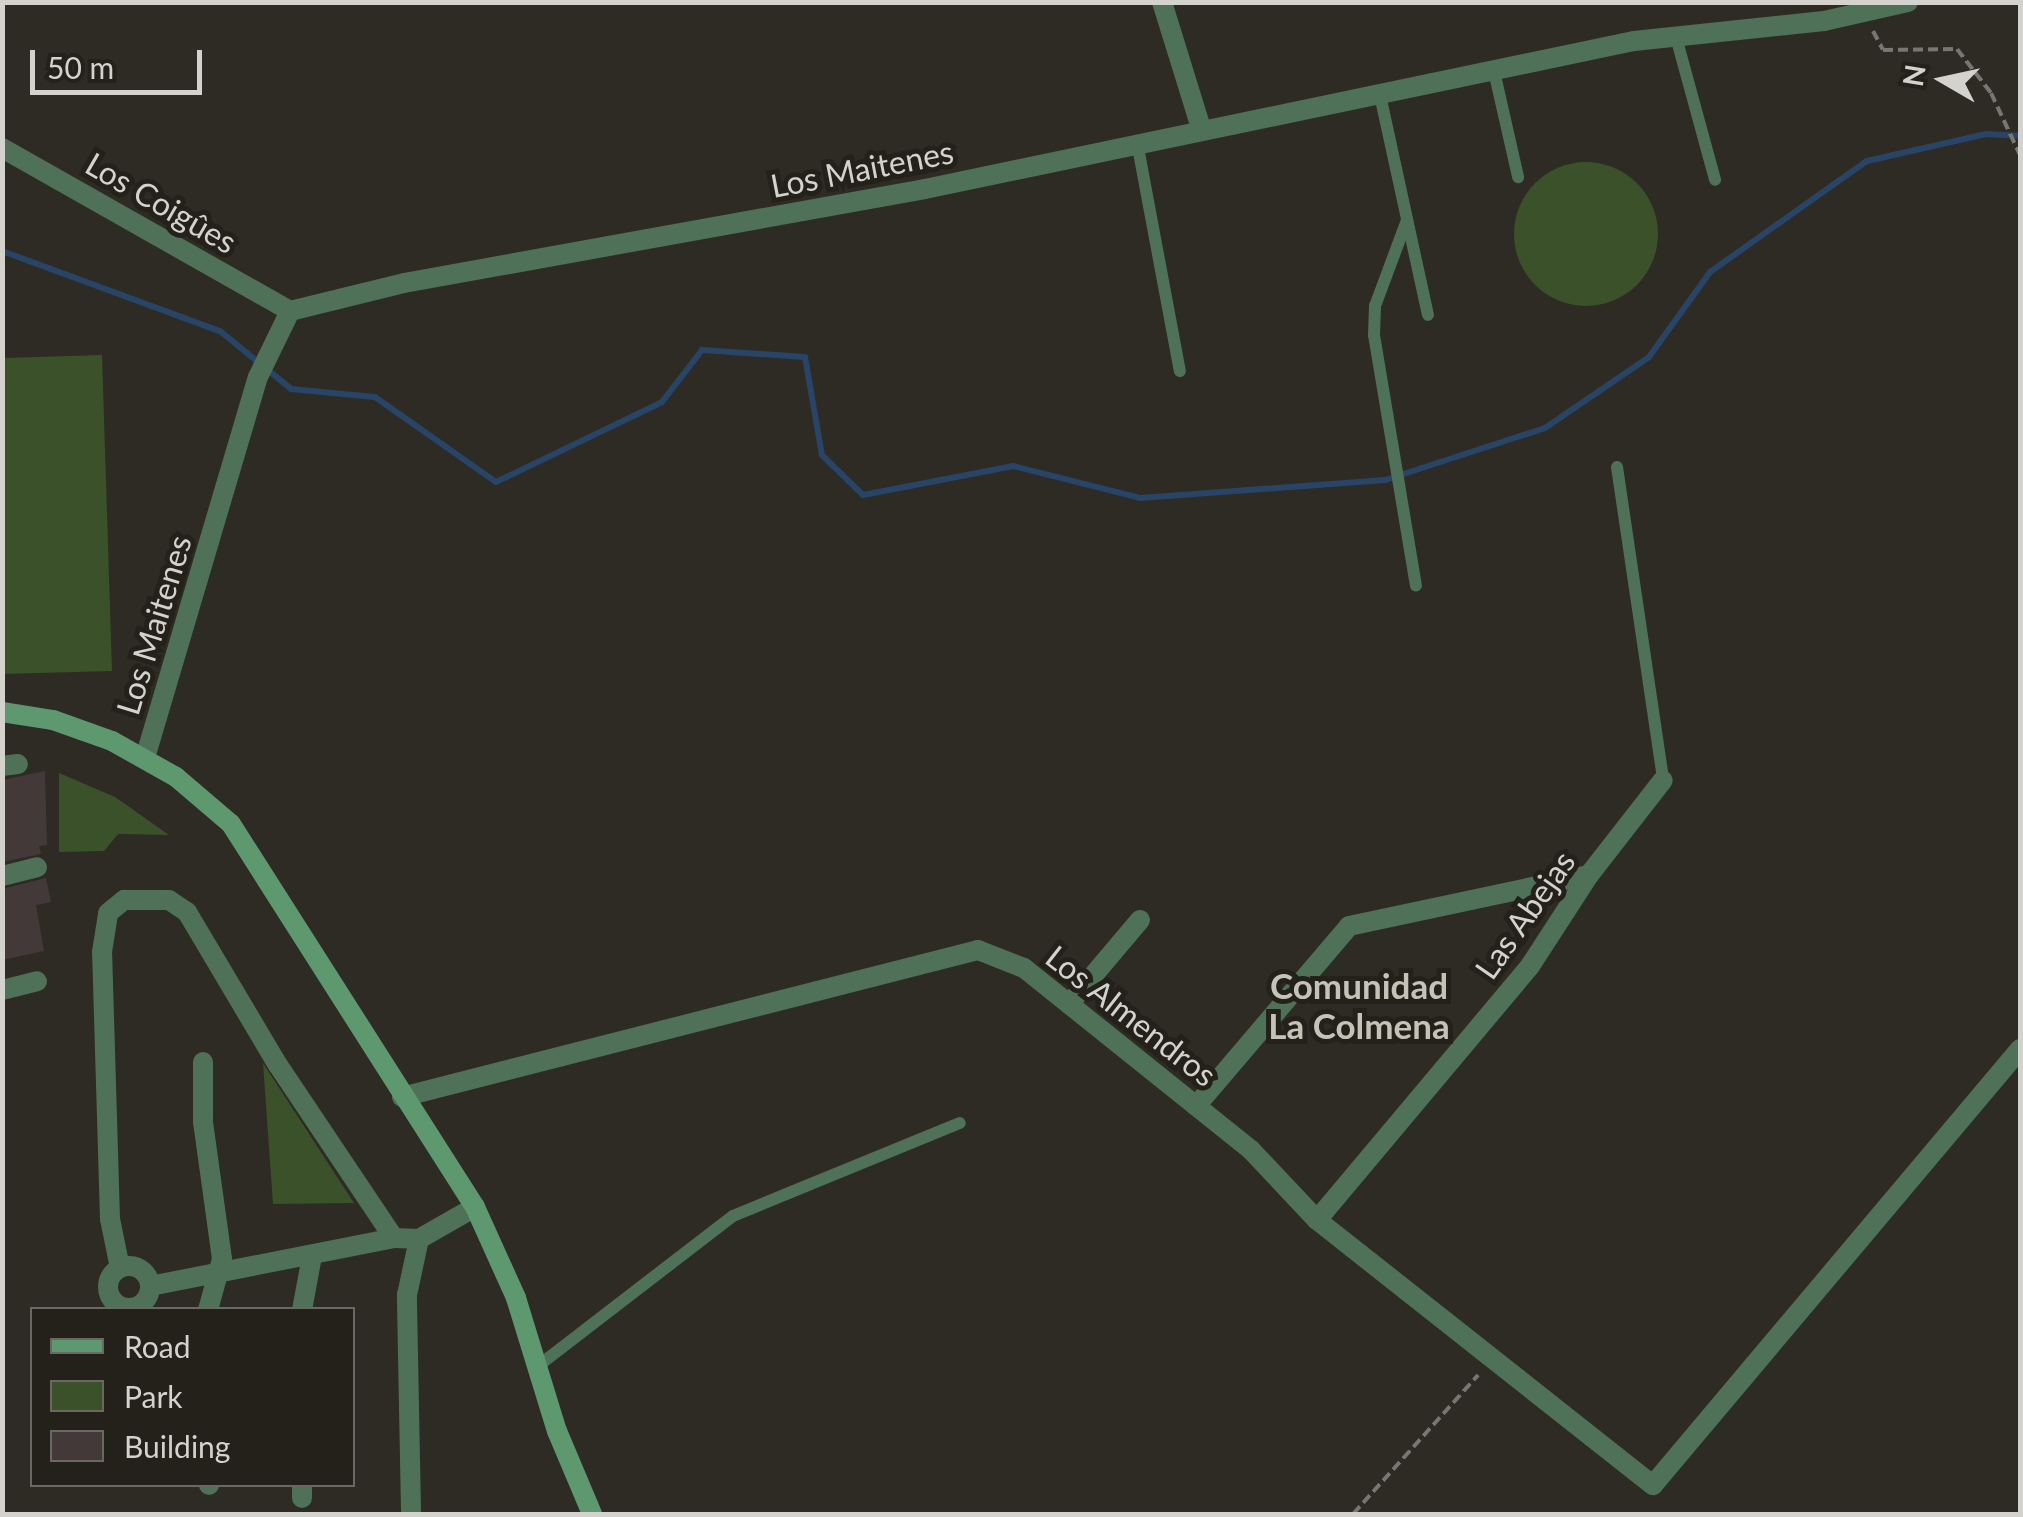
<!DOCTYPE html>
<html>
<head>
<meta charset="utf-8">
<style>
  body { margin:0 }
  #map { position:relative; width:2023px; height:1517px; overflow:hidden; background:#2d2b23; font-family:Lato,sans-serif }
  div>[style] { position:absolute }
  .green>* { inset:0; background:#3a512a }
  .round { border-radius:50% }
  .stream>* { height:6px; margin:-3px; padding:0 3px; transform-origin:3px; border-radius:3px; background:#284567 }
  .building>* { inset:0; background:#433939 }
  .path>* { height:4px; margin-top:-2px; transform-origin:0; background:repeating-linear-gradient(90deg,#787670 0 10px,transparent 0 15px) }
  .service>* { height:12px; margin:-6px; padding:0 6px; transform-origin:6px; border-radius:6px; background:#4e7157 }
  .minor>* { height:20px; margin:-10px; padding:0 10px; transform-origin:10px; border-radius:10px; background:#4e7157 }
  .minor>.ring { margin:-10px; padding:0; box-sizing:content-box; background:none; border:20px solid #4e7157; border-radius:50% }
  .secondary>* { height:20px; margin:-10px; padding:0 10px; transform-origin:10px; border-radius:10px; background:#5e986f }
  span { translate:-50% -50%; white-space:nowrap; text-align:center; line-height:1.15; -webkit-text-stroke:10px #23211a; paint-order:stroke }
  .street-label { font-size:32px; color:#d3d2cd }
  .neighbourhood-label { font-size:35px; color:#c5c2b8; font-weight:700 }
  .frame { position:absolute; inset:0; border:5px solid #d3d2cd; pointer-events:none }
  .legend { position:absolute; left:30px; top:1307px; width:325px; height:180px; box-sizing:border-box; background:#23211a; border:2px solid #696862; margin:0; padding:12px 18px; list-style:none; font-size:30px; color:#d3d2cd }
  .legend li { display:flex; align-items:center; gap:20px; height:50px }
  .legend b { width:50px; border:2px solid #696862 }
  .north { position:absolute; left:1893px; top:30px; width:100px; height:100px; -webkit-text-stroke:8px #23211a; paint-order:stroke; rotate:279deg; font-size:28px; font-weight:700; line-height:40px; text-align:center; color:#d3d2cd }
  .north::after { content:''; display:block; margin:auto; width:35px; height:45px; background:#d3d2cd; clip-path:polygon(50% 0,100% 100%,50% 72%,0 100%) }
  .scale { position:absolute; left:30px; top:50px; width:172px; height:45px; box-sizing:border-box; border:5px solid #d3d2cd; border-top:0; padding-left:12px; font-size:30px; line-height:35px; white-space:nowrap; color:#d3d2cd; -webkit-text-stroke:8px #23211a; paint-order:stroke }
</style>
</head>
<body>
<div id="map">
  <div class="green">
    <div class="round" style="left:1514px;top:162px;width:144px;height:144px"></div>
    <div style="clip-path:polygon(102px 355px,112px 671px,3px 674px,3px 358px)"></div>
    <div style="clip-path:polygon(59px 773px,115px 797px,169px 835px,118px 834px,104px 851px,59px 852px)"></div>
    <div style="clip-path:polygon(263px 1063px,354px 1203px,273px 1204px)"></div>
  </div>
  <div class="stream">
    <div style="left:2px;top:251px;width:232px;rotate:20.2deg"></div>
    <div style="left:220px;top:331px;width:92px;rotate:39.2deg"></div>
    <div style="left:291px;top:389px;width:84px;rotate:5.4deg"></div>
    <div style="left:375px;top:397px;width:148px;rotate:35.1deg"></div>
    <div style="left:496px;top:482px;width:184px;rotate:-25.7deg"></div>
    <div style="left:662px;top:402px;width:66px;rotate:-52.4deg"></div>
    <div style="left:702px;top:350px;width:103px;rotate:3.9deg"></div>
    <div style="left:805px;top:357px;width:99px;rotate:80.2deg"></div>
    <div style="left:822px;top:455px;width:57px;rotate:44.3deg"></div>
    <div style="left:863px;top:495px;width:153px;rotate:-10.9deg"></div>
    <div style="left:1013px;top:466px;width:131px;rotate:14.1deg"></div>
    <div style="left:1140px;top:498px;width:246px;rotate:-4.2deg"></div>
    <div style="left:1385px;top:480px;width:168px;rotate:-18deg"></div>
    <div style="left:1545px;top:428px;width:126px;rotate:-34.3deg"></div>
    <div style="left:1649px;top:357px;width:105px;rotate:-54.3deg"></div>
    <div style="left:1710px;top:272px;width:192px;rotate:-35.3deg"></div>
    <div style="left:1867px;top:161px;width:122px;rotate:-12.8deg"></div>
    <div style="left:1986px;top:134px;width:34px;rotate:3deg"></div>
  </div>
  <div class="building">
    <div style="clip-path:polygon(45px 771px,47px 845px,39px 846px,41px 854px,2px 862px,2px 780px)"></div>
    <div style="clip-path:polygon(46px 878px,51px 902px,36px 905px,44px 951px,2px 960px,2px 889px)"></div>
  </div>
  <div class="path">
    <div style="left:1873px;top:31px;width:21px;rotate:62deg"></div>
    <div style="left:1883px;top:50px;width:74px;rotate:-0.8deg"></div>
    <div style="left:1957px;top:49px;width:56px;rotate:52.3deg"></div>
    <div style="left:1991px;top:93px;width:68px;rotate:64.9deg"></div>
    <div style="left:1353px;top:1514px;width:187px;rotate:-48deg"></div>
  </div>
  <div class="service">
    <div style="left:1676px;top:37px;width:148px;rotate:74.7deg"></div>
    <div style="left:1494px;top:71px;width:109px;rotate:77.2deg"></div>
    <div style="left:1380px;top:95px;width:225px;rotate:77.7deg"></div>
    <div style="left:1137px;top:142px;width:233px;rotate:79.4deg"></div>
    <div style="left:1407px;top:220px;width:92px;rotate:110.4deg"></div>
    <div style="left:1375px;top:306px;width:29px;rotate:92deg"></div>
    <div style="left:1374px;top:335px;width:254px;rotate:80.5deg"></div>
    <div style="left:1617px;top:467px;width:316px;rotate:81.6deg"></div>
    <div style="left:538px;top:1366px;width:246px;rotate:-37.6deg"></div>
    <div style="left:733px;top:1216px;width:245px;rotate:-22.3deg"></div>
  </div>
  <div class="minor">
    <div style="left:1162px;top:2px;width:132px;rotate:72.8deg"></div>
    <div style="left:2px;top:148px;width:331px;rotate:29.5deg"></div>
    <div style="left:145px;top:758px;width:397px;rotate:-73.5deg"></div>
    <div style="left:258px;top:377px;width:73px;rotate:-64.1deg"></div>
    <div style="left:290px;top:311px;width:117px;rotate:-13.8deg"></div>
    <div style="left:404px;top:283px;width:529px;rotate:-10.23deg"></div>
    <div style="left:925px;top:189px;width:724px;rotate:-11.79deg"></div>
    <div style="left:1634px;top:41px;width:191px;rotate:-6deg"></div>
    <div style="left:1824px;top:21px;width:86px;rotate:-12.7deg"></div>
    <div style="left:2px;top:766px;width:16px;rotate:-7deg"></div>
    <div style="left:2px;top:876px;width:36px;rotate:-14deg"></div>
    <div style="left:2px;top:990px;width:36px;rotate:-14deg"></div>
    <div style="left:1069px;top:1004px;width:110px;rotate:-49.8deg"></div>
    <div style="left:203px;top:1062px;width:60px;rotate:90deg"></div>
    <div style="left:203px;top:1122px;width:138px;rotate:82.1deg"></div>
    <div style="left:222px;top:1259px;width:53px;rotate:105.4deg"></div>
    <div style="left:402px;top:1097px;width:594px;rotate:-14.32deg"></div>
    <div style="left:978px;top:950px;width:49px;rotate:21.4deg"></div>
    <div style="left:1024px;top:968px;width:291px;rotate:38.7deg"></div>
    <div style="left:1251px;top:1150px;width:96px;rotate:46.7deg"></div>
    <div style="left:1317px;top:1220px;width:428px;rotate:38.3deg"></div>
    <div style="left:1653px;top:1485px;width:570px;rotate:-49.91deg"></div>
    <div style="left:1196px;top:1106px;width:236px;rotate:-49.6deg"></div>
    <div style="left:1349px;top:926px;width:245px;rotate:-12deg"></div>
    <div style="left:1317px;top:1220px;width:331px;rotate:-50deg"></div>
    <div style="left:1530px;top:966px;width:108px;rotate:-57deg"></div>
    <div style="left:1589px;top:875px;width:120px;rotate:-52.1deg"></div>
    <div class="ring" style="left:108px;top:1266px;width:22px;height:22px"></div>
    <div style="left:120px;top:1268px;width:50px;rotate:-101.5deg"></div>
    <div style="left:110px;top:1219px;width:267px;rotate:-91.7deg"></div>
    <div style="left:102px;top:952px;width:39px;rotate:-81deg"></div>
    <div style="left:108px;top:913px;width:21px;rotate:-39deg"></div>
    <div style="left:124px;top:900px;width:45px"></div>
    <div style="left:169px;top:900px;width:22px;rotate:34deg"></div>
    <div style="left:187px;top:912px;width:178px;rotate:59.3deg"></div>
    <div style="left:278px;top:1065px;width:208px;rotate:56.2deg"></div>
    <div style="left:150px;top:1286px;width:249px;rotate:-11.1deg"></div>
    <div style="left:394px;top:1238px;width:25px;rotate:2deg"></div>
    <div style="left:419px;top:1239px;width:64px;rotate:-29.7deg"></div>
    <div style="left:302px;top:1310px;width:55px;rotate:-79.5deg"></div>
    <div style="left:209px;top:1484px;width:1px;rotate:90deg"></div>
    <div style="left:302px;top:1484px;width:14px;rotate:90deg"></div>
    <div style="left:411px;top:1511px;width:216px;rotate:-91.1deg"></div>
    <div style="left:407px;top:1295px;width:57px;rotate:-77.9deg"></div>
  </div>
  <div class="secondary">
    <div style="left:2px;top:712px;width:52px;rotate:8.9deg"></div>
    <div style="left:53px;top:720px;width:63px;rotate:19.6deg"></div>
    <div style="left:112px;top:741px;width:73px;rotate:29.4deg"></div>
    <div style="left:176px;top:777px;width:72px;rotate:40.5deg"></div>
    <div style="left:231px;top:824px;width:454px;rotate:57.5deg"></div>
    <div style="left:475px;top:1207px;width:100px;rotate:65.7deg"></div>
    <div style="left:516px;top:1298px;width:139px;rotate:72.9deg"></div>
    <div style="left:557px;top:1431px;width:90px;rotate:67.1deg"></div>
  </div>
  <div class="street-label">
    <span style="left:862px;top:169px;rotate:-11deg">Los Maitenes</span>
    <span style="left:161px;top:203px;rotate:30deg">Los Coigûes</span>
    <span style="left:154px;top:625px;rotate:-73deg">Los Maitenes</span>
    <span style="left:1525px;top:915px;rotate:-55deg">Las Abejas</span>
    <span style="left:1131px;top:1016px;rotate:38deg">Los Almendros</span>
  </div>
  <div class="neighbourhood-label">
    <span style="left:1359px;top:1005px">Comunidad<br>La Colmena</span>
  </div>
  <div class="frame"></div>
  <ul class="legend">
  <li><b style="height:12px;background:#5e986f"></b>Road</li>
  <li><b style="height:28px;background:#3a512a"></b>Park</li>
  <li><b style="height:28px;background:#433939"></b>Building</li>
  </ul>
  <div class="north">N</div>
  <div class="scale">50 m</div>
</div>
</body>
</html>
